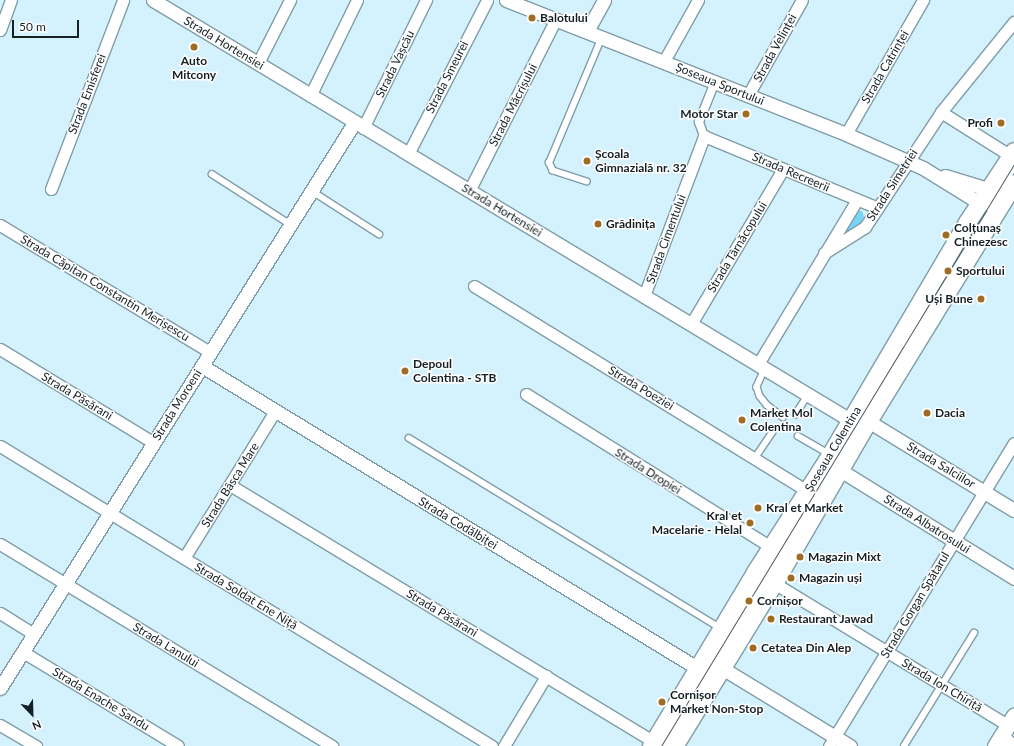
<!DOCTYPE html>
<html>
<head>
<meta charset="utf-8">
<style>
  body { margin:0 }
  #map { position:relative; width:1014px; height:746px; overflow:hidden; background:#d3f2fd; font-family:Lato,sans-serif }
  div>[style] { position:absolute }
  .green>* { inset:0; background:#77d6f5 }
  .roads { filter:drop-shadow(1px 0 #809da7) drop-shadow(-1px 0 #809da7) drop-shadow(0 1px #809da7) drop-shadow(0 -1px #809da7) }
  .service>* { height:5.5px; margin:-2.75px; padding:0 2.75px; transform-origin:2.75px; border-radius:2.75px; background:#fff }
  .pedestrian>* { height:8px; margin:-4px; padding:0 4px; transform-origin:4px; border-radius:4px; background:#fff }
  .minor>* { height:11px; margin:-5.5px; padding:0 5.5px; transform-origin:5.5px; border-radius:5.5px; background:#fff }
  .tertiary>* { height:13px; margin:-6.5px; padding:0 6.5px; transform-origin:6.5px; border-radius:6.5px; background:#fff }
  .secondary>* { height:15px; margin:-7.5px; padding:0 7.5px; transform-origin:7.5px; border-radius:7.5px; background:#fff }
  .primary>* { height:17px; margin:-8.5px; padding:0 8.5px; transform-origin:8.5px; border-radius:8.5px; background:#fff }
  .tram>* { height:1px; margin:-0.5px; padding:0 0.5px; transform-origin:0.5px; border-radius:0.5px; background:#4b5c62 }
  .dots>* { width:11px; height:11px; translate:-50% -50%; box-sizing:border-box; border:2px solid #fff; border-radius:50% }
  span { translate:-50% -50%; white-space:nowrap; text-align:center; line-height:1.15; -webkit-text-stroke:3px #fff; paint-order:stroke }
  .poi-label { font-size:12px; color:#152024; font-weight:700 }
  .left { translate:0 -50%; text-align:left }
  .right { translate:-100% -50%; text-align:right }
  .street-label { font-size:12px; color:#152024 }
  .north { position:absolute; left:12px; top:694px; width:40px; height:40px; -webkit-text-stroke:3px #fff; paint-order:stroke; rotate:157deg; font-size:11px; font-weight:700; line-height:16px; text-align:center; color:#152024 }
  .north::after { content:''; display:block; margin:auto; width:14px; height:18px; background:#152024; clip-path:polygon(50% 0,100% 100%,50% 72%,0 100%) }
  .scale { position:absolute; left:12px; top:20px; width:67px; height:18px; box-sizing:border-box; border:2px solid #152024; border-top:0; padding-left:5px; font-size:12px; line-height:14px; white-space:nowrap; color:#152024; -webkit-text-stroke:3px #fff; paint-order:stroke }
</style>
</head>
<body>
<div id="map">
  <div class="green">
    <div style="clip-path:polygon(856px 211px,862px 211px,864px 217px,858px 228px,845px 235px,843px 232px)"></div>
  </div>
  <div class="roads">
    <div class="service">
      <div style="left:212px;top:174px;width:93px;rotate:32.7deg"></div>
      <div style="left:587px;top:182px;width:36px;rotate:-162deg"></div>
      <div style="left:553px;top:171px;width:9px;rotate:-117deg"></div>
      <div style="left:549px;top:163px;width:137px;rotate:-67.2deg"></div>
      <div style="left:312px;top:191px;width:80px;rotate:32.7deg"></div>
      <div style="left:994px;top:199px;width:38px;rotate:-58deg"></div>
      <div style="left:765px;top:369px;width:20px;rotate:114deg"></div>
      <div style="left:757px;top:387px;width:9px;rotate:72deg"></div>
      <div style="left:760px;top:396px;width:11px;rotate:52deg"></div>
      <div style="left:767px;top:405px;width:20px;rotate:37deg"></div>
      <div style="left:795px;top:415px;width:24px;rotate:-57deg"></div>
      <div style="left:798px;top:436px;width:36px;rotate:30deg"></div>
      <div style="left:409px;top:438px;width:364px;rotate:31.4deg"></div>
      <div style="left:755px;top:458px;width:32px;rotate:-56deg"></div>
      <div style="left:663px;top:746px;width:296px;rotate:-58.7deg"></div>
      <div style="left:904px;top:746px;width:133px;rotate:-58.2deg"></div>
    </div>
    <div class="pedestrian">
      <div style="left:704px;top:136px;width:15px;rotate:-110deg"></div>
      <div style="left:699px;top:122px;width:43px;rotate:-68.2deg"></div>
    </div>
    <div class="minor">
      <div style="left:0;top:30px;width:32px;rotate:-70deg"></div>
      <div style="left:664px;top:61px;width:70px;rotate:-60.9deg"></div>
      <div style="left:258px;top:63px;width:71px;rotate:-63.1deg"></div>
      <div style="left:748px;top:95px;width:109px;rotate:-60.4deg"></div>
      <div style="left:310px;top:96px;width:107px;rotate:-63.9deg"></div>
      <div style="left:941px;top:112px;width:83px;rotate:32.2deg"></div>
      <div style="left:363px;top:128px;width:143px;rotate:-63.8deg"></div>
      <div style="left:846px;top:134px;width:155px;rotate:-60.1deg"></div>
      <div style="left:408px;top:154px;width:173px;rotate:-62.8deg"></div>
      <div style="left:51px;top:189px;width:202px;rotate:-69.1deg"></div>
      <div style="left:469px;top:191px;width:193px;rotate:-63.2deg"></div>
      <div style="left:0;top:225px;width:245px;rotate:31.2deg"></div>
      <div style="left:824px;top:253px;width:49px;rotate:-32.4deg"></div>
      <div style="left:865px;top:227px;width:138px;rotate:-56.5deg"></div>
      <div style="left:941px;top:112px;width:116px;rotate:-51deg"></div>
      <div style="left:474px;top:286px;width:391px;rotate:31.6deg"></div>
      <div style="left:644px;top:296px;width:171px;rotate:-69.4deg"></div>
      <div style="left:704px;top:136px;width:188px;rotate:22.5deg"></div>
      <div style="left:691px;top:324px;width:180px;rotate:-59.3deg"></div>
      <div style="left:0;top:349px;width:180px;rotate:31.4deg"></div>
      <div style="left:758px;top:364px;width:192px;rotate:-58.9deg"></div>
      <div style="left:526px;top:394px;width:289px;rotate:32deg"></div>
      <div style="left:0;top:446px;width:576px;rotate:31.37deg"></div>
      <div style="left:230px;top:485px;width:496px;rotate:31.2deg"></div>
      <div style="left:0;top:544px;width:389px;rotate:31.3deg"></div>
      <div style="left:184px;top:558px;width:173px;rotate:-58.2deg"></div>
      <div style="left:774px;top:583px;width:274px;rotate:31.3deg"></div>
      <div style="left:0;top:613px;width:40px;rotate:32deg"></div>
      <div style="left:23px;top:652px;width:181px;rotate:31.2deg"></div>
      <div style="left:0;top:725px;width:42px;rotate:30.3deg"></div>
      <div style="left:504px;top:746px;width:82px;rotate:-59deg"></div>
      <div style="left:829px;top:746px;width:355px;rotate:-58.6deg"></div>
    </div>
    <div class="tertiary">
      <div style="left:153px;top:0;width:814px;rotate:31.07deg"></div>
      <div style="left:506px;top:0;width:365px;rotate:21.5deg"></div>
      <div style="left:846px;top:134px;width:84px;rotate:23.8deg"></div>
      <div style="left:923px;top:168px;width:59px;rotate:31.8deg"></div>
      <div style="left:973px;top:199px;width:28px;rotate:17deg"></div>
      <div style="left:587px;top:31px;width:35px;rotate:-61deg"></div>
      <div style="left:945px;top:176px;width:37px;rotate:17deg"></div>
      <div style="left:980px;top:187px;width:18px;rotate:41deg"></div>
      <div style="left:202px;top:366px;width:570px;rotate:31.38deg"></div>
      <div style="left:868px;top:421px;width:171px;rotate:31.4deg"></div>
      <div style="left:840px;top:470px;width:205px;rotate:31.8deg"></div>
      <div style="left:722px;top:668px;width:150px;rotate:31.4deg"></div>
      <div style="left:0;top:688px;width:667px;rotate:-57.93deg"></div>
      <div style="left:1002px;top:735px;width:15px;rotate:48deg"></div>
    </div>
    <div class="secondary">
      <div style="left:995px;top:746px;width:36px;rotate:-58deg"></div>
    </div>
    <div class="primary">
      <div style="left:651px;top:746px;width:203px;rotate:-59.1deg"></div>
      <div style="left:755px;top:572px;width:139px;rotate:-57.3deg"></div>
      <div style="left:830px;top:455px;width:270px;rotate:-59.5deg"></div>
      <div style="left:967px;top:222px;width:85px;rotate:-56.5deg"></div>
      <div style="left:674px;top:746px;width:191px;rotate:-58.5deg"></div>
      <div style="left:774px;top:583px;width:187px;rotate:-59.9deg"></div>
      <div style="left:868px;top:421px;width:279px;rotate:-58.5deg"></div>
    </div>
  </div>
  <div class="tram">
    <div style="left:661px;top:746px;width:681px;rotate:-58.76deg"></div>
  </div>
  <div class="dots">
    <div style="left:532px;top:18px;background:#9f6c23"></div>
    <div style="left:194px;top:47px;background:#9f6c23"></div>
    <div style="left:746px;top:114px;background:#9f6c23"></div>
    <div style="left:1001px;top:123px;background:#9f6c23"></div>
    <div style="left:587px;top:161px;background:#9f6c23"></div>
    <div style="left:598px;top:224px;background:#9f6c23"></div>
    <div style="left:946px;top:235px;background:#9f6c23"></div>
    <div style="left:948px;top:271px;background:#9f6c23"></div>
    <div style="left:981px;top:299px;background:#9f6c23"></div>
    <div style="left:405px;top:371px;background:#9f6c23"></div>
    <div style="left:927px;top:413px;background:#9f6c23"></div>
    <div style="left:742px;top:420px;background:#9f6c23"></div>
    <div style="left:758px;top:508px;background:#9f6c23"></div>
    <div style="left:750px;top:523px;background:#9f6c23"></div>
    <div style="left:800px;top:557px;background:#9f6c23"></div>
    <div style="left:791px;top:578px;background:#9f6c23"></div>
    <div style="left:749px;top:601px;background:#9f6c23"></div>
    <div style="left:771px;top:619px;background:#9f6c23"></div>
    <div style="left:753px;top:648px;background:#9f6c23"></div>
    <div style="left:662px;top:702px;background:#9f6c23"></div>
  </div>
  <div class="poi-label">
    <span class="left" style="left:540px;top:18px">Balotului</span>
    <span style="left:194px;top:68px">Auto<br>Mitcony</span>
    <span class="right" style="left:738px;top:114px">Motor Star</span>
    <span class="right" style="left:993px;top:123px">Profi</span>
    <span class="left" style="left:595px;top:161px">Școala<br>Gimnazială nr. 32</span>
    <span class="left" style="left:606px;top:224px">Grădinița</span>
    <span class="left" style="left:954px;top:235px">Colțunaș<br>Chinezesc</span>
    <span class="left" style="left:956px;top:271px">Sportului</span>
    <span class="right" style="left:973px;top:299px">Uși Bune</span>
    <span class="left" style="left:413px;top:371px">Depoul<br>Colentina - STB</span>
    <span class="left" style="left:750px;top:420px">Market Mol<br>Colentina</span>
    <span class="left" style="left:935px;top:413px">Dacia</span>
    <span class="left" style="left:766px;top:508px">Kral et Market</span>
    <span class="right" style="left:742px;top:523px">Kral et<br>Macelarie - Helal</span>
    <span class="left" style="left:808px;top:557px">Magazin Mixt</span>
    <span class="left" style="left:799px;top:578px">Magazin uși</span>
    <span class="left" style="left:757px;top:601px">Cornișor</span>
    <span class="left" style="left:779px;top:619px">Restaurant Jawad</span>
    <span class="left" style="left:761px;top:648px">Cetatea Din Alep</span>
    <span class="left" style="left:670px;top:702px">Cornișor<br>Market Non-Stop</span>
  </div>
  <div class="street-label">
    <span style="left:224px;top:43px;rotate:31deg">Strada Hortensiei</span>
    <span style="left:775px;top:48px;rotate:-61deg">Strada Velinței</span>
    <span style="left:395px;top:64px;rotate:-64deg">Strada Vașcău</span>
    <span style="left:885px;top:67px;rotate:-60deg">Strada Catrinței</span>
    <span style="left:447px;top:77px;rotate:-63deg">Strada Smeurei</span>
    <span style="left:720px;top:84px;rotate:22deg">Șoseaua Sportului</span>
    <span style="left:87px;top:94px;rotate:-69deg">Strada Emisferei</span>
    <span style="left:513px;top:105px;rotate:-63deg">Strada Măcrișului</span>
    <span style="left:791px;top:172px;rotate:23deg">Strada Recreerii</span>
    <span style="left:892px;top:185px;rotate:-57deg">Strada Simetriei</span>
    <span style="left:502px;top:210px;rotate:31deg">Strada Hortensiei</span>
    <span style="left:666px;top:239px;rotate:-70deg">Strada Cimentului</span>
    <span style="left:737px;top:247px;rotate:-59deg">Strada Târnăcopului</span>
    <span style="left:105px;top:288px;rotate:31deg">Strada Căpitan Constantin Merișescu</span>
    <span style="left:641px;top:388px;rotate:31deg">Strada Poeziei</span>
    <span style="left:77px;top:396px;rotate:31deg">Strada Păsărani</span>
    <span style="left:177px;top:405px;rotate:-58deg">Strada Moroeni</span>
    <span style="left:833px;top:449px;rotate:-59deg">Șoseaua Colentina</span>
    <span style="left:941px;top:465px;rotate:31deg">Strada Salciilor</span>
    <span style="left:648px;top:471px;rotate:32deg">Strada Dropiei</span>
    <span style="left:230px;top:485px;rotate:-58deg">Strada Bâsca Mare</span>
    <span style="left:458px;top:523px;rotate:31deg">Strada Codălbiței</span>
    <span style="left:927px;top:524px;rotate:32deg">Strada Albatrosului</span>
    <span style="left:246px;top:596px;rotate:31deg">Strada Soldat Ene Niță</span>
    <span style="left:915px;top:605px;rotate:-59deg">Strada Gorgan Spătarul</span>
    <span style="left:442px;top:613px;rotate:31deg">Strada Păsărani</span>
    <span style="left:166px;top:645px;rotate:31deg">Strada Lanului</span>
    <span style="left:942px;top:685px;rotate:31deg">Strada Ion Chiriță</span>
    <span style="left:101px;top:699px;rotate:31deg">Strada Enache Sandu</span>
  </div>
  <div class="north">N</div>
  <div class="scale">50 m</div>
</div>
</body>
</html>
